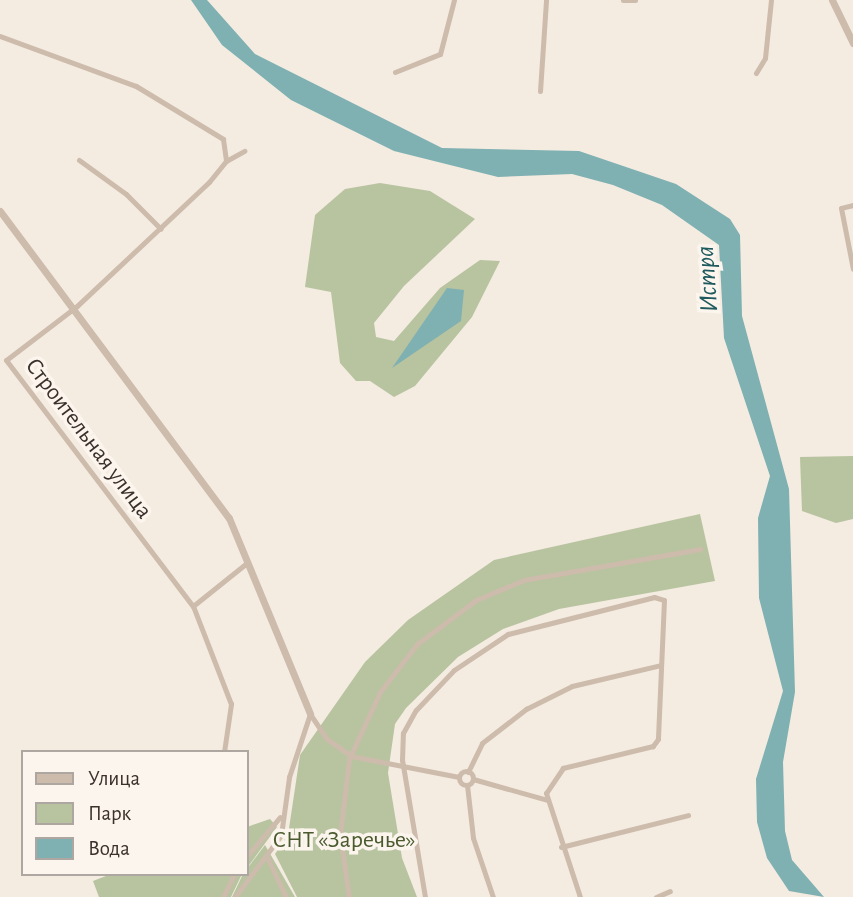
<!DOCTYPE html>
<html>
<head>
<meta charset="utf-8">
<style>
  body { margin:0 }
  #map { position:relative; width:853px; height:897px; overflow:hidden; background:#f4ebe1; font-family:"Alegreya Sans",sans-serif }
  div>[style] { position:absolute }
  .green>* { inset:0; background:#b8c4a0 }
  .water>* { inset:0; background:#7fb0b2 }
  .minor>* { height:5px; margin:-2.5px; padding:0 2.5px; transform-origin:2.5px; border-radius:2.5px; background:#cdbbac }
  .minor>.ring { margin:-2.5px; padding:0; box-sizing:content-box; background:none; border:5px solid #cdbbac; border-radius:50% }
  .tertiary>* { height:7px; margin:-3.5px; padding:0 3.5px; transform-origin:3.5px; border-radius:3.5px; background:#cdbbac }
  span { translate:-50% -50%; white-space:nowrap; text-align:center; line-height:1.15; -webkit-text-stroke:7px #fbf5ee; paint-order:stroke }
  .street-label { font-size:24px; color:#3b302b }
  .park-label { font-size:24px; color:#4a5a2e }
  .water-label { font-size:26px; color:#1f5a5e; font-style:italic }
  .legend { position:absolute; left:21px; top:750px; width:228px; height:126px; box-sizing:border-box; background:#fbf5ee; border:2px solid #aea6a0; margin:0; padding:9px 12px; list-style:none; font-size:21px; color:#3b302b }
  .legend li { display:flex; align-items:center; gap:14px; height:35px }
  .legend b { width:35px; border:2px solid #aea6a0 }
</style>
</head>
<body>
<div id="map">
  <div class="green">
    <div style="clip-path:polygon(380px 183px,430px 191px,475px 219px,404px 286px,374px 323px,376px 337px,394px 341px,440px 288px,480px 260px,500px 261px,472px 317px,415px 386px,394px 397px,370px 381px,356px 381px,340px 363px,331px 292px,305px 287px,315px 215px,345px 189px)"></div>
    <div style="clip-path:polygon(853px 456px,853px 519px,836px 523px,802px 511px,800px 457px)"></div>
    <div style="clip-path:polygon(700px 514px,715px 581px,559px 609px,503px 629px,458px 657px,406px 708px,395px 724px,388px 773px,402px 858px,417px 897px,297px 897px,275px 854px,288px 835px,300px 755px,365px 662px,408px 620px,494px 560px)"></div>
    <div style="clip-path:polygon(270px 819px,277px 827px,247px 868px,247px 827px)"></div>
    <div style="clip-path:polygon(265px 845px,295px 897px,232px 897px,243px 874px)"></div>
    <div style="clip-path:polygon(111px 874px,242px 874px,231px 897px,99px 897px,93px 881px)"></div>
  </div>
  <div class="water">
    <div style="clip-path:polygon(191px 0,207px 0,255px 54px,442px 148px,579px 151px,676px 184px,730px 219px,740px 235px,742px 316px,789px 489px,795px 692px,783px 762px,785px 831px,792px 860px,824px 897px,789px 891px,767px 858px,757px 822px,756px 779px,783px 691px,759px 598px,758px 518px,770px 476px,724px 338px,719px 245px,662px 205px,613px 185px,572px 174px,498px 177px,394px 151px,291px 100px,222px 45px)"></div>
    <div style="clip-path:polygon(447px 288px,464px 290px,461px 321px,392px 368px)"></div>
  </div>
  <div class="minor">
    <div style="left:623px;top:0;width:12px"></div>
    <div style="left:0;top:36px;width:145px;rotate:20.2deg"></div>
    <div style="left:136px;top:86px;width:102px;rotate:31.3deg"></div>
    <div style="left:223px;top:139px;width:22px;rotate:82deg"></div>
    <div style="left:226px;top:161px;width:27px;rotate:129deg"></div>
    <div style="left:209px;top:182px;width:181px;rotate:136.8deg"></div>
    <div style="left:77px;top:306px;width:89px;rotate:142.7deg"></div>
    <div style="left:6px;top:360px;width:309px;rotate:52.8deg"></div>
    <div style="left:395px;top:72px;width:48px;rotate:-21.8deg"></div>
    <div style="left:440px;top:54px;width:56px;rotate:-75.5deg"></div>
    <div style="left:756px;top:73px;width:17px;rotate:-59deg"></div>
    <div style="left:765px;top:58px;width:58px;rotate:-84.1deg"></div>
    <div style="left:540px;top:91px;width:91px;rotate:-86.2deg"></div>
    <div style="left:79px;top:160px;width:58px;rotate:35.9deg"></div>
    <div style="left:126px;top:194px;width:49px;rotate:45deg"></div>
    <div style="left:226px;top:161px;width:21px;rotate:-29deg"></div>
    <div style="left:853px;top:205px;width:12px;rotate:166deg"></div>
    <div style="left:841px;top:208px;width:62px;rotate:78.9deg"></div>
    <div style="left:310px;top:714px;width:30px;rotate:56deg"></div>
    <div style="left:327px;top:739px;width:29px;rotate:35deg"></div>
    <div style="left:351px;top:756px;width:110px;rotate:11deg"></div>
    <div style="left:224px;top:752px;width:49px;rotate:-81.7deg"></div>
    <div style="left:231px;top:704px;width:105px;rotate:-111.2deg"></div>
    <div style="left:193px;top:606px;width:70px;rotate:-38.7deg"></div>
    <div class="ring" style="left:459px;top:771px;width:9px;height:9px"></div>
    <div style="left:468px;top:772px;width:32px;rotate:-64deg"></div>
    <div style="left:482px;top:743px;width:56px;rotate:-37.7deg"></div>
    <div style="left:526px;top:709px;width:51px;rotate:-26.6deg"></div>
    <div style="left:572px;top:686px;width:91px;rotate:-13.3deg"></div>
    <div style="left:473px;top:779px;width:77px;rotate:15.8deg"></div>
    <div style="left:467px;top:785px;width:53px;rotate:83.5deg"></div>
    <div style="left:473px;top:838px;width:62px;rotate:71.3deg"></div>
    <div style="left:561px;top:847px;width:131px;rotate:-14.1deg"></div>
    <div style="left:247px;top:856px;width:51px;rotate:-49.8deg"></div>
    <div style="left:267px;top:857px;width:44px;rotate:64.6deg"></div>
    <div style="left:223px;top:897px;width:25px;rotate:-64deg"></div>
    <div style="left:235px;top:897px;width:77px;rotate:-53.4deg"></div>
    <div style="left:281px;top:835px;width:59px;rotate:-82.1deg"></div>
    <div style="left:289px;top:777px;width:66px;rotate:-71.6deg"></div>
    <div style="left:349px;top:897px;width:63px;rotate:-98.3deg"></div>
    <div style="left:340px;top:835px;width:77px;rotate:-83.2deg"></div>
    <div style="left:349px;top:759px;width:74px;rotate:-65.2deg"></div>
    <div style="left:380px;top:692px;width:61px;rotate:-52.4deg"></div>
    <div style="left:417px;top:644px;width:74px;rotate:-36.7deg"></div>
    <div style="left:476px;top:600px;width:52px;rotate:-22.6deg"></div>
    <div style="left:524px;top:580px;width:179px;rotate:-10deg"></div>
    <div style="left:425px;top:897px;width:139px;rotate:-99.5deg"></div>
    <div style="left:402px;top:760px;width:27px;rotate:-88deg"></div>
    <div style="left:403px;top:733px;width:26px;rotate:-61deg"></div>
    <div style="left:416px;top:710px;width:55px;rotate:-46.5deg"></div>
    <div style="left:454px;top:670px;width:65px;rotate:-33.7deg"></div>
    <div style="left:508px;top:634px;width:151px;rotate:-14.2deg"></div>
    <div style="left:654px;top:597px;width:10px;rotate:17deg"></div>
    <div style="left:664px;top:600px;width:139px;rotate:92.5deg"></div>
    <div style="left:658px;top:739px;width:9px;rotate:126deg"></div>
    <div style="left:653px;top:746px;width:93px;rotate:166.3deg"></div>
    <div style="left:563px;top:768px;width:30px;rotate:124deg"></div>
    <div style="left:546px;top:793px;width:109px;rotate:71.9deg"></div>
    <div style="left:656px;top:897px;width:15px;rotate:-23deg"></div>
  </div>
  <div class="tertiary">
    <div style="left:832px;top:0;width:48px;rotate:64deg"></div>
    <div style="left:0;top:211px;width:383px;rotate:53.3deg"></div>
    <div style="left:229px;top:518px;width:212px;rotate:67.5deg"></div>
  </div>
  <div class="street-label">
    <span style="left:88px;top:439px;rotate:53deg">Строительная улица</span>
  </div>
  <div class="park-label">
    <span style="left:344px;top:841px">СНТ «Заречье»</span>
  </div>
  <div class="water-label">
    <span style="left:708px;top:279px;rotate:-94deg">Истра</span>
  </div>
  <ul class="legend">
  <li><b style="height:9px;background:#cdbbac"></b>Улица</li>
  <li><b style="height:19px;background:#b8c4a0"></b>Парк</li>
  <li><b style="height:19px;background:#7fb0b2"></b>Вода</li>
  </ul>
</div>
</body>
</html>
